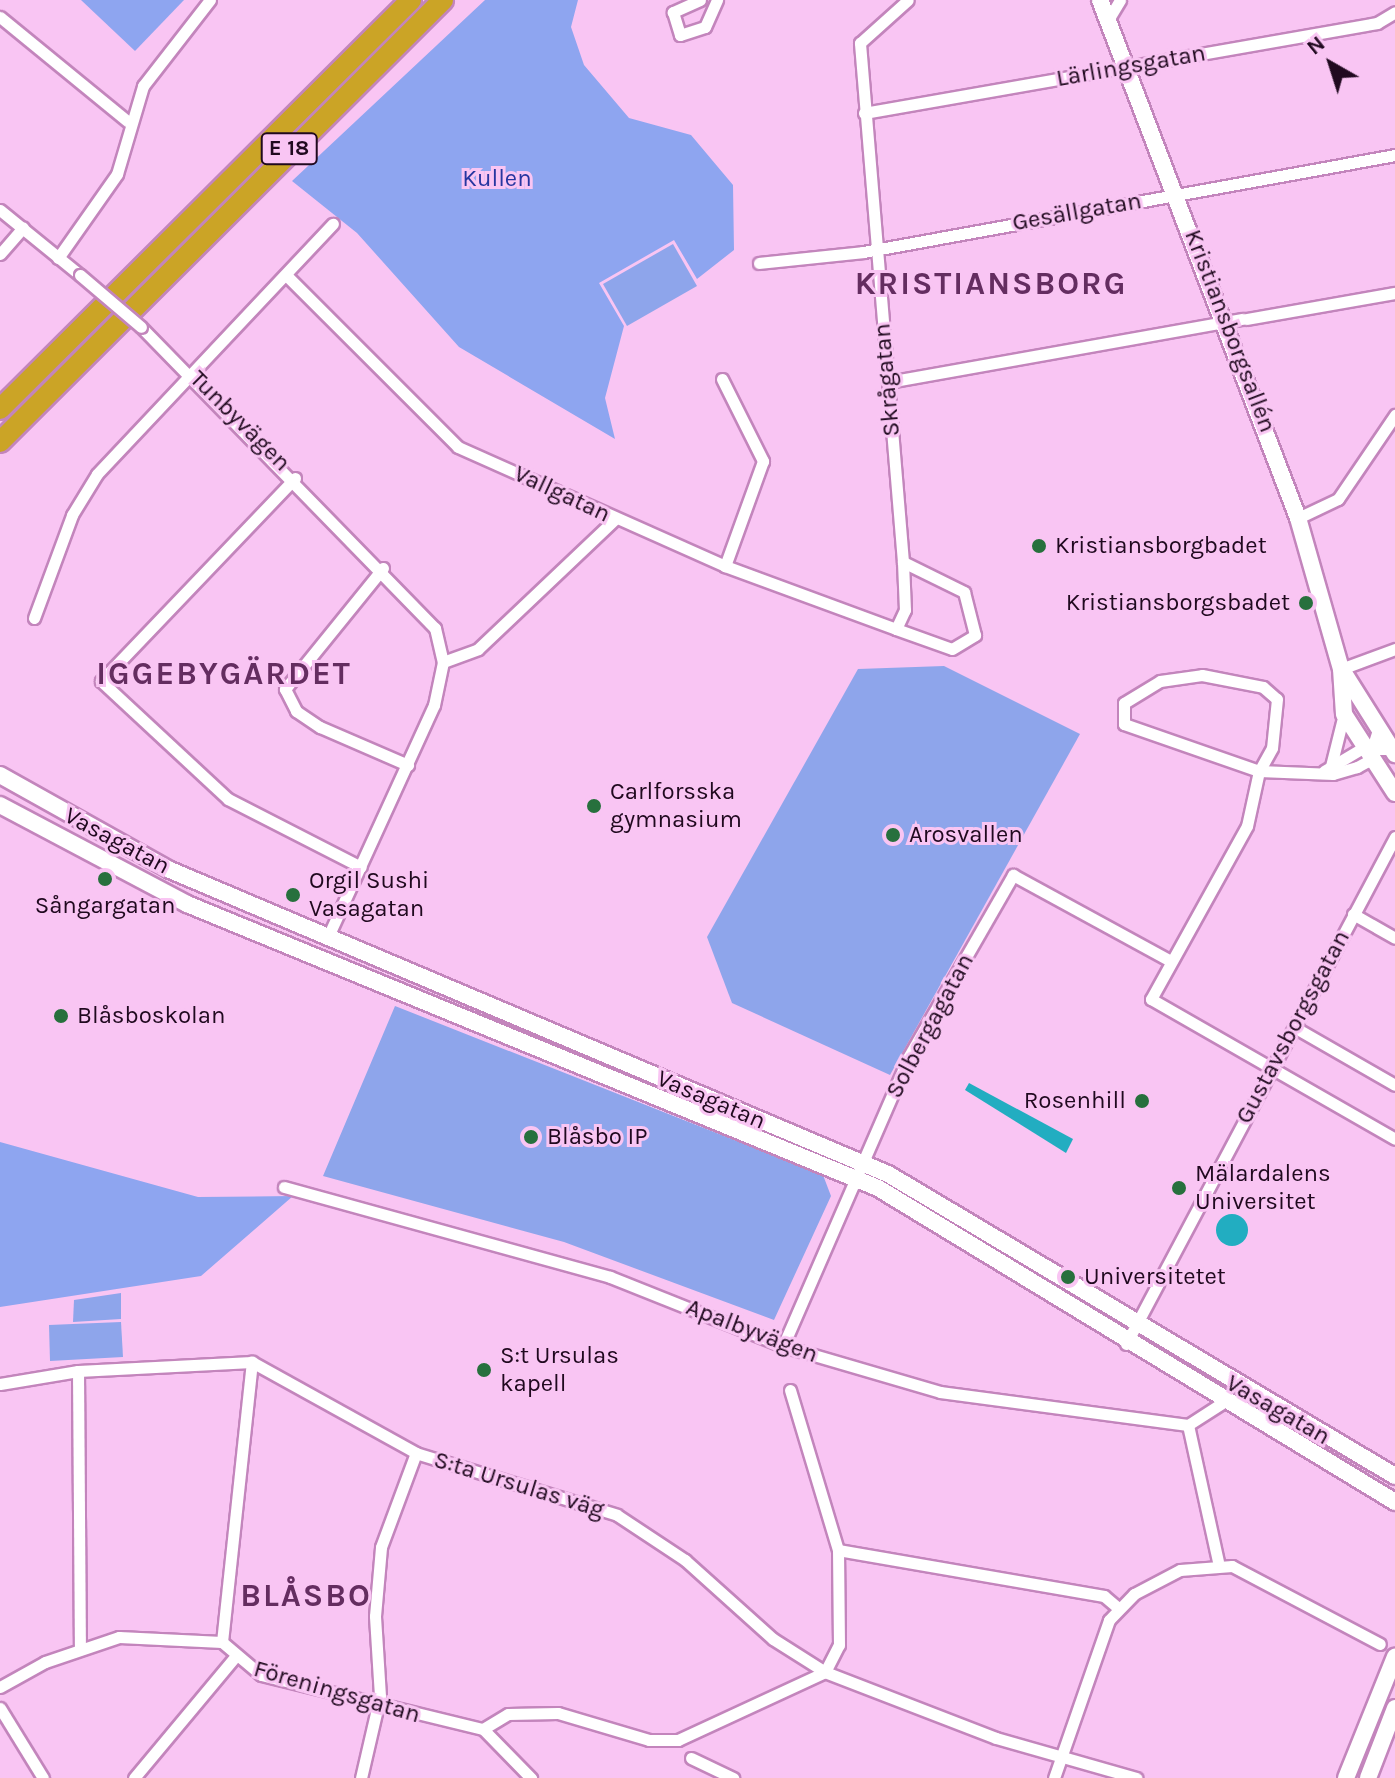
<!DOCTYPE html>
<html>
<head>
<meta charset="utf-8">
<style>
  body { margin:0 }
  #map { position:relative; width:1395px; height:1778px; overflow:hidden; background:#f9c5f3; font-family:Karla,sans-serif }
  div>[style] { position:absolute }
  .green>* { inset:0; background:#8ea5eb }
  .forest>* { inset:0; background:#8ea5f0 }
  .water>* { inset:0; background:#22adc1 }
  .round { border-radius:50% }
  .roads { filter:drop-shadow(2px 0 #c385bc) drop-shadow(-2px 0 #c385bc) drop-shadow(0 2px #c385bc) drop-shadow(0 -2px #c385bc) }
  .street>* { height:11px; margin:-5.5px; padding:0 5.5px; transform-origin:5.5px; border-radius:5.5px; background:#fff }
  .secondary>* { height:16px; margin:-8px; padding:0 8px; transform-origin:8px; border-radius:8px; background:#fff }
  .highway>* { height:20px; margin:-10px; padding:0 10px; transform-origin:10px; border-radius:10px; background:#cba426 }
  .bridges { filter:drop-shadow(2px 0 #c385bc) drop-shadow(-2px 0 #c385bc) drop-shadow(0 2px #c385bc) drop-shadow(0 -2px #c385bc) }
  .street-bridge>* { height:11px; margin:-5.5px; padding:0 5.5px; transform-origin:5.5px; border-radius:5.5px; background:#fff }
  .dots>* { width:22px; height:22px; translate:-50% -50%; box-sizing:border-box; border:4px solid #f9c5f3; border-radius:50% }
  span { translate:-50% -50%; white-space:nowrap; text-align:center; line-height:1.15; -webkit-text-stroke:6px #f9c5f3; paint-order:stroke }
  .shield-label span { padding:2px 6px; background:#f9c5f3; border:2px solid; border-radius:6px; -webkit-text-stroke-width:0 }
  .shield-label { font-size:22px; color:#20091f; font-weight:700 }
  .street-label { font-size:24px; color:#20091f }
  .park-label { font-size:24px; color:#2736a0 }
  .poi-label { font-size:24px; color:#20091f }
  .left { translate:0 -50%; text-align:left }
  .right { translate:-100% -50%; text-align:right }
  .district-label { font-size:32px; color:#642d60; font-weight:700; letter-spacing:2px }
  .north { position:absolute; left:1291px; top:24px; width:80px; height:80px; -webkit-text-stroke:6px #f9c5f3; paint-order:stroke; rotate:321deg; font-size:22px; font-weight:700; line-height:32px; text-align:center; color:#20091f }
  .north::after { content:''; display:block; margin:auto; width:28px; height:36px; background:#20091f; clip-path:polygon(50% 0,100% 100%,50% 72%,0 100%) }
</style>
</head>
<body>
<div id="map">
  <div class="green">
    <div style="clip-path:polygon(673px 244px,697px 286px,627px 326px,603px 284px)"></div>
    <div style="clip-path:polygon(944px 666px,1080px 734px,890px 1075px,732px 1003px,707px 937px,858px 669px)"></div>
    <div style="clip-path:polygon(395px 1006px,823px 1175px,831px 1196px,774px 1320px,564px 1242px,323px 1176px)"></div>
    <div style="clip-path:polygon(121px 1293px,121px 1319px,73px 1322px,74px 1300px)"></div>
    <div style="clip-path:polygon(121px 1322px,123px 1357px,50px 1361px,49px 1325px)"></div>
  </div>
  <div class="forest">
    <div style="clip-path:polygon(81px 0,184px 0,135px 51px)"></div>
    <div style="clip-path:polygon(485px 0,578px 0,571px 27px,584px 65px,629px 118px,691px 135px,733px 185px,734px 250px,697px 279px,674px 240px,599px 283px,624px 326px,605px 398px,615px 439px,459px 347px,357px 233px,292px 181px)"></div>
    <div style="clip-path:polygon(0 1142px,198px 1197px,293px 1196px,201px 1276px,0 1307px)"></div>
  </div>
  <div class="water">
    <div style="clip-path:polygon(969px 1083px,1073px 1139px,1066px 1153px,965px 1090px)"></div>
    <div class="round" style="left:1216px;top:1214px;width:32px;height:32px"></div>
  </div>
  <div class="roads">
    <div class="street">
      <div style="left:700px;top:0;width:30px;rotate:156deg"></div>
      <div style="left:673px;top:12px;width:24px;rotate:73deg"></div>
      <div style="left:680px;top:35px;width:26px;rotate:-18deg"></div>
      <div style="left:705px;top:27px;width:30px;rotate:-66deg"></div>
      <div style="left:0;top:17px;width:164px;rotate:39.3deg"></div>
      <div style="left:1108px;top:20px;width:23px;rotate:-59deg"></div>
      <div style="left:864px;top:113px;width:521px;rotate:-9.95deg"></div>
      <div style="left:1377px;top:23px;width:21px;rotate:-31deg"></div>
      <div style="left:0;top:210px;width:103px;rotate:39.1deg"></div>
      <div style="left:0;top:254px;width:35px;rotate:-49deg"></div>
      <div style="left:58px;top:258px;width:103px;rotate:-54.9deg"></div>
      <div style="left:117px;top:174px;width:92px;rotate:-73.5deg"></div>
      <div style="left:143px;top:86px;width:109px;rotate:-52.1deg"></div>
      <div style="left:759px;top:263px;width:105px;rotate:-6deg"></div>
      <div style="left:863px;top:252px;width:541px;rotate:-10.33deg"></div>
      <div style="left:288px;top:277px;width:240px;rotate:45deg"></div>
      <div style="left:458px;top:447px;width:292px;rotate:24deg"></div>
      <div style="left:725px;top:566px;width:182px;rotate:20.2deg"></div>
      <div style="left:896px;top:629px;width:21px;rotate:-65deg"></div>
      <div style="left:905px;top:610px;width:48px;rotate:-92.4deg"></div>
      <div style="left:903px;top:562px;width:521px;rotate:-94.74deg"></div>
      <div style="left:860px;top:43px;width:64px;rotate:-41.9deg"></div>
      <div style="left:1247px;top:319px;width:150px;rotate:-10deg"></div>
      <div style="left:141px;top:327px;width:421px;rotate:45.7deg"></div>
      <div style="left:435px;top:628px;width:35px;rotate:77deg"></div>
      <div style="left:443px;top:662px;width:44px;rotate:101.8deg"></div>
      <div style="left:434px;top:705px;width:257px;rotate:114.6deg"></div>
      <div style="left:722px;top:379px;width:92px;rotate:63.4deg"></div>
      <div style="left:763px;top:461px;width:112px;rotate:109.9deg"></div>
      <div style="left:888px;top:382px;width:360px;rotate:-10.1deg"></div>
      <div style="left:295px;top:478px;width:281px;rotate:133.7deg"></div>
      <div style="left:101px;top:681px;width:173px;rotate:42.9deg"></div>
      <div style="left:228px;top:799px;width:149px;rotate:27.1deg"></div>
      <div style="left:1298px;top:518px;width:44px;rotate:-25.4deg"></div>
      <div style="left:1338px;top:499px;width:102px;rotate:-55.8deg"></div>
      <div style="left:383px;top:568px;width:156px;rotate:129deg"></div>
      <div style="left:285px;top:689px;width:25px;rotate:63deg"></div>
      <div style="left:296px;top:711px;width:29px;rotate:34deg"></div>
      <div style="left:320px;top:727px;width:96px;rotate:23.4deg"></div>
      <div style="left:34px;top:618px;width:110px;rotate:-69.7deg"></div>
      <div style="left:72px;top:515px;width:48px;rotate:-58.6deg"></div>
      <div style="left:97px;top:474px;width:344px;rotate:-46.7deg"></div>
      <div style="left:896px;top:629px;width:59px;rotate:19.7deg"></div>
      <div style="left:952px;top:649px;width:27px;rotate:-31deg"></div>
      <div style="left:975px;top:635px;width:44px;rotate:-104.3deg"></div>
      <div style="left:964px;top:592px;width:68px;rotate:-153.8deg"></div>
      <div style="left:443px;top:662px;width:37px;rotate:-20deg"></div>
      <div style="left:478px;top:649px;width:189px;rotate:-43.5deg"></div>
      <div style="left:1341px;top:669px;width:58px;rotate:-20.3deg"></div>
      <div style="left:1378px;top:730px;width:33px;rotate:108deg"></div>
      <div style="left:1368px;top:761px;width:13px;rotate:151deg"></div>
      <div style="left:1357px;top:767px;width:25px;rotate:164deg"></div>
      <div style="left:1333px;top:774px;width:74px;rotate:-177.7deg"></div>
      <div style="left:1259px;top:771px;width:143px;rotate:-160.8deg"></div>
      <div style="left:1124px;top:724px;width:21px;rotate:-90deg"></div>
      <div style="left:1124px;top:703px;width:42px;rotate:-31.4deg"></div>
      <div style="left:1160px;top:681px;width:42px;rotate:-8.1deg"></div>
      <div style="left:1202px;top:675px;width:62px;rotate:11.1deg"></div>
      <div style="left:1263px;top:687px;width:18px;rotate:41deg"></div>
      <div style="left:1277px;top:699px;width:49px;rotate:95.8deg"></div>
      <div style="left:1272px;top:748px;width:26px;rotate:119deg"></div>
      <div style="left:1259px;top:771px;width:56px;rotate:102.3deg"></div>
      <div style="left:1247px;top:826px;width:198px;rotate:119deg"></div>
      <div style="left:1151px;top:999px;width:281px;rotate:29.8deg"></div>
      <div style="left:1331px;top:766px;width:54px;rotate:-76deg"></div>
      <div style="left:1324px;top:771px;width:43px;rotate:-30.7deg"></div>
      <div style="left:1361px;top:749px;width:31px"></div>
      <div style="left:1353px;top:914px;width:48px;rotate:29.7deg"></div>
      <div style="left:1294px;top:1027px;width:116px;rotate:29.9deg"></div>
      <div style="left:284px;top:1187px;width:338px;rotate:15.4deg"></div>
      <div style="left:610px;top:1277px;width:186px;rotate:21.7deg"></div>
      <div style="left:783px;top:1346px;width:164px;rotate:16.3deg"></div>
      <div style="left:940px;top:1392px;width:250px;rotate:7.6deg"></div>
      <div style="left:1188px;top:1425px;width:40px;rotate:-32.9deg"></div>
      <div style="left:1126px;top:1344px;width:574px;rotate:-62.05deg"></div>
      <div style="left:783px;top:1346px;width:316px;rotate:-66.5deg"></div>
      <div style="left:909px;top:1056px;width:209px;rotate:-60.1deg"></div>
      <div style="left:1013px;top:875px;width:180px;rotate:28.6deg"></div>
      <div style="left:78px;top:1371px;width:278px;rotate:89.6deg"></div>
      <div style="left:0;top:1384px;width:79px;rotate:-9.5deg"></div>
      <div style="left:78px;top:1371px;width:174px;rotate:-3deg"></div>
      <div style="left:252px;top:1362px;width:188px;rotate:29deg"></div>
      <div style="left:416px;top:1453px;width:210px;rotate:17.1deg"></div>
      <div style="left:617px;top:1515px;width:82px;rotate:33.5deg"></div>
      <div style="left:685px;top:1560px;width:118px;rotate:41.9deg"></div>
      <div style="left:773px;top:1639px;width:62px;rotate:32.4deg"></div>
      <div style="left:825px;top:1672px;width:183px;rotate:21.1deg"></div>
      <div style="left:996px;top:1738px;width:146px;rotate:15.9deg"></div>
      <div style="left:1188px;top:1425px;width:140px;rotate:77.6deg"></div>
      <div style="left:838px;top:1550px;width:270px;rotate:9.8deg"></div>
      <div style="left:1104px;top:1596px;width:17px;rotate:40deg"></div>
      <div style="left:222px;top:1642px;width:282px;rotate:-83.9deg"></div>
      <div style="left:0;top:1687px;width:51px;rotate:-29.1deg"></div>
      <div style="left:45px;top:1662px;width:78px;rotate:-18.7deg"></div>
      <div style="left:119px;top:1637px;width:103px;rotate:2.8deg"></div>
      <div style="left:222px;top:1642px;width:51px;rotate:40.2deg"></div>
      <div style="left:261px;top:1675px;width:228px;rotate:13.7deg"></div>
      <div style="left:483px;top:1729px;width:69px;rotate:45.6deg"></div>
      <div style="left:0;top:1708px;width:82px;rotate:58.4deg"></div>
      <div style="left:483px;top:1729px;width:29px;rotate:-31deg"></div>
      <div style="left:508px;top:1714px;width:50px;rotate:-1.1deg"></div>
      <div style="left:558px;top:1713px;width:95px;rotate:16.5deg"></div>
      <div style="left:649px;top:1740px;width:29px"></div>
      <div style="left:678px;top:1740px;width:162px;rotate:-24.8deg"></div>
      <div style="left:825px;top:1672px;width:30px;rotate:-63deg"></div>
      <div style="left:839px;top:1645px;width:95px;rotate:-90.6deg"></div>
      <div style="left:838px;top:1550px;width:167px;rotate:-106.7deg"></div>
      <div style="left:691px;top:1758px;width:47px;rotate:25.5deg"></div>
      <div style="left:134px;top:1778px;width:155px;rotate:-50.2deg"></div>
      <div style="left:361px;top:1778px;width:84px;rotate:-77deg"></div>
      <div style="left:380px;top:1696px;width:80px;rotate:-93.6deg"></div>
      <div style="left:375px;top:1616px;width:69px;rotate:-85deg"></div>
      <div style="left:381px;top:1547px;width:100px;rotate:-69.6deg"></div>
      <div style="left:1054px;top:1778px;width:167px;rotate:-70.8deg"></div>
      <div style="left:1109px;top:1620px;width:36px;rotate:-46deg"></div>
      <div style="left:1134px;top:1594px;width:52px;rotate:-27.6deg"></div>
      <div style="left:1180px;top:1570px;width:52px;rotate:-4.4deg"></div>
      <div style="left:1232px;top:1566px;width:167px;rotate:27.8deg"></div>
    </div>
    <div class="secondary">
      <div style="left:1100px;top:0;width:555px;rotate:69.08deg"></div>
      <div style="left:1298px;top:518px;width:157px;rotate:74.1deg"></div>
      <div style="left:1341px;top:669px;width:45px;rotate:86.2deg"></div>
      <div style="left:1344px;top:714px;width:94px;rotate:57.2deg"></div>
      <div style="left:1344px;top:673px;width:96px;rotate:57.8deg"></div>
      <div style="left:0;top:775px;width:195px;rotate:29.2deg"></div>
      <div style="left:170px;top:870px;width:780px;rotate:22.95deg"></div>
      <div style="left:888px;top:1174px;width:590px;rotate:30.78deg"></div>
      <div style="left:0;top:805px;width:212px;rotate:27.9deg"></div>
      <div style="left:187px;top:904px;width:747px;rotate:22.34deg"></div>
      <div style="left:878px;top:1188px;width:605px;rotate:31.27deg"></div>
      <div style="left:1346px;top:1778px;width:131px;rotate:-68deg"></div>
      <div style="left:1368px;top:1778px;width:75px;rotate:-68.9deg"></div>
    </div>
    <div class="highway">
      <div style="left:0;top:409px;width:580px;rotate:-44.86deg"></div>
      <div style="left:0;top:442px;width:626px;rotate:-44.94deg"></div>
    </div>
  </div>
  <div class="bridges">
    <div class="street-bridge">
      <div style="left:80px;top:275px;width:80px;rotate:40.4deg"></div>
    </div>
  </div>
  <div class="dots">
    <div style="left:1039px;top:546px;background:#27703d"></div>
    <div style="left:1306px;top:603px;background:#27703d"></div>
    <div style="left:594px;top:806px;background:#27703d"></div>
    <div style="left:893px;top:835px;background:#27703d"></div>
    <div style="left:105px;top:879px;background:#27703d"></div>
    <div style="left:293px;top:895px;background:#27703d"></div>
    <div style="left:61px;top:1016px;background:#27703d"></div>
    <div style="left:1142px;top:1101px;background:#27703d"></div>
    <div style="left:531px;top:1137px;background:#27703d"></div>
    <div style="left:1179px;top:1188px;background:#27703d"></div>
    <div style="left:1068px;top:1277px;background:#27703d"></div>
    <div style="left:484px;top:1370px;background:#27703d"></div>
  </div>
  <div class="shield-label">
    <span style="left:289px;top:149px">E 18</span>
  </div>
  <div class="street-label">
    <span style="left:1131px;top:66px;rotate:-10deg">Lärlingsgatan</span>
    <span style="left:1077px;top:212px;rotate:-10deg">Gesällgatan</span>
    <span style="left:1230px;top:331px;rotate:69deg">Kristiansborgsallén</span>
    <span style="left:887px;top:380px;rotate:-95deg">Skrågatan</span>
    <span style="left:240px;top:421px;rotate:45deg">Tunbyvägen</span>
    <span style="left:562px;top:494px;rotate:25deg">Vallgatan</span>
    <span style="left:117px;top:841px;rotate:28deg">Vasagatan</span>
    <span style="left:930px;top:1026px;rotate:-62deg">Solbergagatan</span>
    <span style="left:1293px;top:1027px;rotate:-62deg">Gustavsborgsgatan</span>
    <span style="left:711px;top:1100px;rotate:23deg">Vasagatan</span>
    <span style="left:752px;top:1331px;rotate:21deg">Apalbyvägen</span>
    <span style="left:1278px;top:1410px;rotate:30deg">Vasagatan</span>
    <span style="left:519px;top:1485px;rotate:17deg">S:ta Ursulas väg</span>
    <span style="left:337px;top:1692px;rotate:16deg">Föreningsgatan</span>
  </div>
  <div class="park-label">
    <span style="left:497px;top:179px">Kullen</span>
  </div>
  <div class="poi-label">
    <span class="left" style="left:1055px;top:546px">Kristiansborgbadet</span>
    <span class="right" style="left:1290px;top:603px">Kristiansborgsbadet</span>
    <span class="left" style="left:610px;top:806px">Carlforsska<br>gymnasium</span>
    <span class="left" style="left:909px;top:835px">Arosvallen</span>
    <span class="left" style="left:309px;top:895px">Orgil Sushi<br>Vasagatan</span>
    <span style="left:105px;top:906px">Sångargatan</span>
    <span class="left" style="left:77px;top:1016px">Blåsboskolan</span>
    <span class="right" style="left:1126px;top:1101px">Rosenhill</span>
    <span class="left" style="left:547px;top:1137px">Blåsbo IP</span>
    <span class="left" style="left:1195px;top:1188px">Mälardalens<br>Universitet</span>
    <span class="left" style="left:1084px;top:1277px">Universitetet</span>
    <span class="left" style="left:500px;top:1370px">S:t Ursulas<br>kapell</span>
  </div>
  <div class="district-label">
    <span style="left:991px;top:284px">KRISTIANSBORG</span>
    <span style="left:224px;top:674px">IGGEBYGÄRDET</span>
    <span style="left:306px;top:1596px">BLÅSBO</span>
  </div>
  <div class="north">N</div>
</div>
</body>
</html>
